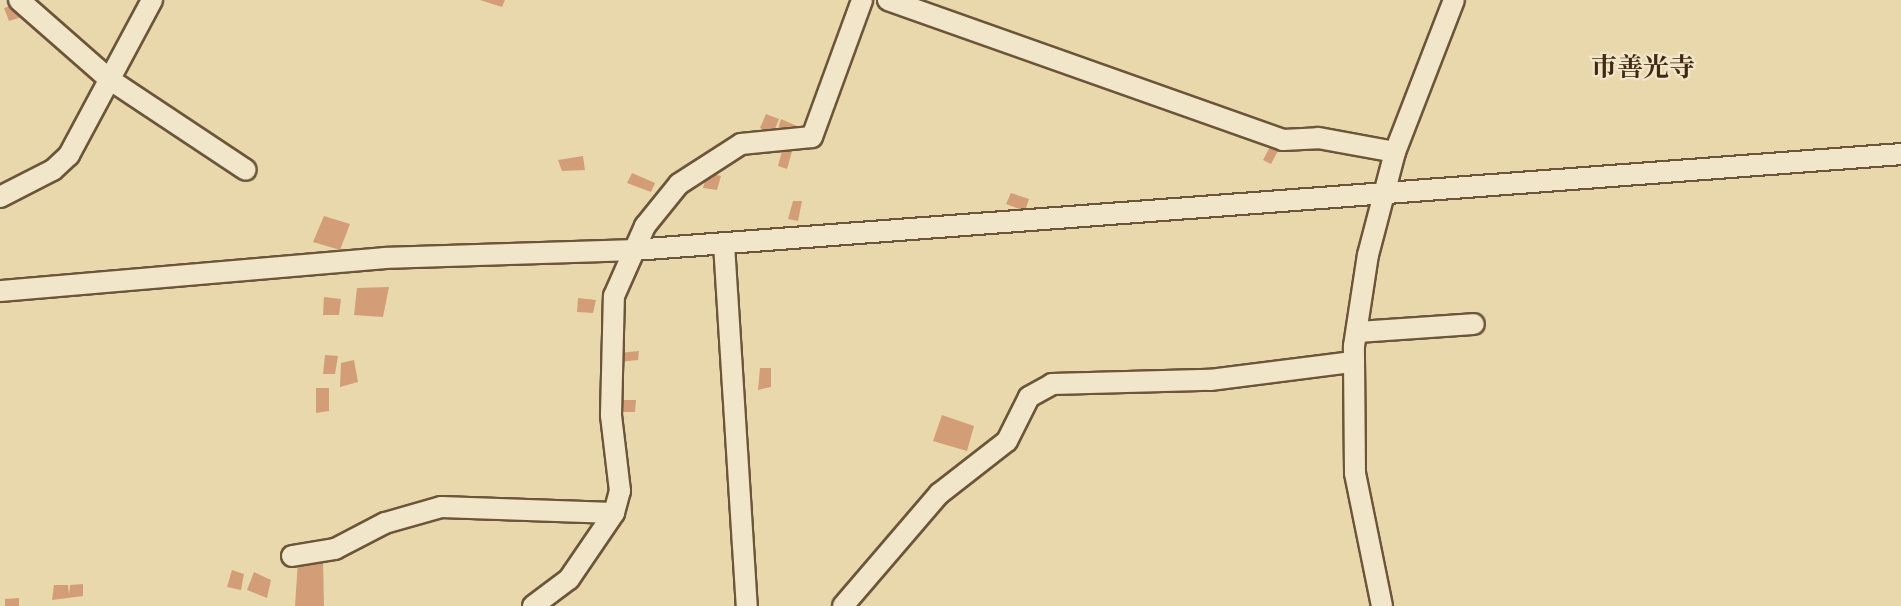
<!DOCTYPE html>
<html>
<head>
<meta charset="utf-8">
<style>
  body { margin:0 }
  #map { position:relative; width:1901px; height:606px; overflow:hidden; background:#e9d8ac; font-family:"IM FELL Great Primer","Noto Serif JP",serif }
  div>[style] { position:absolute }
  .building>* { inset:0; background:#d39e77 }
  .roads { filter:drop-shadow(2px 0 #6c5539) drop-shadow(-2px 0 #6c5539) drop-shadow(0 2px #6c5539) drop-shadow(0 -2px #6c5539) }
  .minor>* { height:20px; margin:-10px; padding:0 10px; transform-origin:10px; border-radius:10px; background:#f1e6c9 }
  span { translate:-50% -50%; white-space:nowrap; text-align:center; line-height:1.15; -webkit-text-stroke:4.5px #f1e6c9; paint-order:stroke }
  .quarter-label { font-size:26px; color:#432913; font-weight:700 }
</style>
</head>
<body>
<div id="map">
  <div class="building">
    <div style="clip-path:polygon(480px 0,505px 0,502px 7px)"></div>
    <div style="clip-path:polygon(17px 4px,22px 17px,9px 21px,4px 8px)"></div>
    <div style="clip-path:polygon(766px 114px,779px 119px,773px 134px,760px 128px)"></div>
    <div style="clip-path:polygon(781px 119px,799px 127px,793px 137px,777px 132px)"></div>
    <div style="clip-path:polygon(1271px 145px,1279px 149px,1271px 164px,1263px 160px)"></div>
    <div style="clip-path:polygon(783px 147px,793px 148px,787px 169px,778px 166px)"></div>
    <div style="clip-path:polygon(583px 156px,585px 170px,562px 171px,558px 160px)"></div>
    <div style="clip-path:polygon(632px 173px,655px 183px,651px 192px,627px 183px)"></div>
    <div style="clip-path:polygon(707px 173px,721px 176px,717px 190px,703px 188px)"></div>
    <div style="clip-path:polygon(1011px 193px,1029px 199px,1025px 211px,1006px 204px)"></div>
    <div style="clip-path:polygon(793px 201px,802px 201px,798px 221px,788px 219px)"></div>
    <div style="clip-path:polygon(324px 216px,350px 224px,340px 250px,313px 242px)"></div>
    <div style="clip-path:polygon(389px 287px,383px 317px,354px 315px,357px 288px)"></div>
    <div style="clip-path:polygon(324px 297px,341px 299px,339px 315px,323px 315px)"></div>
    <div style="clip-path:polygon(578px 298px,596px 300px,593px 313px,577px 312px)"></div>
    <div style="clip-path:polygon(639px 351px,638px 360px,619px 362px,619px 353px)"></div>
    <div style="clip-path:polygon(325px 355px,338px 356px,335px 374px,323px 374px)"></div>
    <div style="clip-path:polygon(354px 360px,358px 382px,340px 387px,341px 363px)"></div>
    <div style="clip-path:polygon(760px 368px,771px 368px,771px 387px,758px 390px)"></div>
    <div style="clip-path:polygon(316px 388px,329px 388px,329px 411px,316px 413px)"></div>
    <div style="clip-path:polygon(621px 400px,636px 400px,635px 412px,622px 412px)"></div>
    <div style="clip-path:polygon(942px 415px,974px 426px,967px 451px,933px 441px)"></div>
    <div style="clip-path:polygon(323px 560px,324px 606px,295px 606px,298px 561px)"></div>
    <div style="clip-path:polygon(232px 570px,244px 574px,241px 590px,227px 587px)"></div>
    <div style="clip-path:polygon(254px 572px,271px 580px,267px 598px,247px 590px)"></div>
    <div style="clip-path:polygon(83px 584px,83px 596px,52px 600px,54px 585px,68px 585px,69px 595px,70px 585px)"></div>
    <div style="clip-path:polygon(19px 598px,19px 606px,5px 606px,5px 599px)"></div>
  </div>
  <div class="roads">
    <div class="minor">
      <div style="left:19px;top:0;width:120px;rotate:41.3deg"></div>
      <div style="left:109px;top:79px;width:164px;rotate:33.6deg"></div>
      <div style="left:888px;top:0;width:419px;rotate:19.5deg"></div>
      <div style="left:1283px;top:140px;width:35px;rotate:-3deg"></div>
      <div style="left:1318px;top:138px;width:78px;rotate:10.3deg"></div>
      <div style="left:0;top:197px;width:59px;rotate:-27deg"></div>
      <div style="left:53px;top:170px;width:22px;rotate:-43deg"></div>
      <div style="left:69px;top:155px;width:176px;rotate:-61.8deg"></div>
      <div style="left:724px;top:244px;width:363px;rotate:86.4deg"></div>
      <div style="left:0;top:291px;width:386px;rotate:-4.9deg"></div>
      <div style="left:385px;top:258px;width:249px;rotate:-1.8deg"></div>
      <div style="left:634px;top:250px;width:1271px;rotate:-4.33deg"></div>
      <div style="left:1357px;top:332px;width:117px;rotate:-3.9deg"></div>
      <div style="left:292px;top:556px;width:44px;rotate:-9.2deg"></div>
      <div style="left:335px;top:549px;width:56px;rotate:-27.5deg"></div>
      <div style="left:385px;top:523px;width:58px;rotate:-15.9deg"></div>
      <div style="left:441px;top:507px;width:173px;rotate:2deg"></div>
      <div style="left:533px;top:606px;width:45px;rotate:-36.9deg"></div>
      <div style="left:569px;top:579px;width:80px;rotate:-55.7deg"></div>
      <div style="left:614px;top:513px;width:23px;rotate:-75deg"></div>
      <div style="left:620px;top:491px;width:77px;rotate:-96.8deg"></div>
      <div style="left:611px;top:415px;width:119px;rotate:-88.6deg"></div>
      <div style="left:614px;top:296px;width:77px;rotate:-66.1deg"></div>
      <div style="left:645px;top:226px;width:54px;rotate:-51deg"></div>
      <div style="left:679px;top:184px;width:74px;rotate:-32.8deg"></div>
      <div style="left:741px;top:144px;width:71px;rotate:-5.6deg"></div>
      <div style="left:812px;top:137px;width:146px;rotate:-69.9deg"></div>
      <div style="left:843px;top:606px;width:148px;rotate:-49.4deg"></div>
      <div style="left:939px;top:494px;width:86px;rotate:-37.9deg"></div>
      <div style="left:1007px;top:441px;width:49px;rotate:-63.4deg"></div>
      <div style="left:1029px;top:397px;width:26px;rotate:-29deg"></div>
      <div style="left:1052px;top:384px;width:158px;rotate:-1.5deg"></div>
      <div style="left:1210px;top:380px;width:144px;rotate:-7.2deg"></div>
      <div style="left:1382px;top:606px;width:136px;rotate:-101.5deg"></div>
      <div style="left:1355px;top:473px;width:127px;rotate:-90.5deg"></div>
      <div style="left:1354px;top:346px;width:92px;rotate:-81.3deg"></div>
      <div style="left:1368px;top:255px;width:106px;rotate:-75.3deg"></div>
      <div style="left:1395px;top:152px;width:163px;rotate:-68.8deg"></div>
    </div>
  </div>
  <div class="quarter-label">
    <span style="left:1643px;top:68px">市善光寺</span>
  </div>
</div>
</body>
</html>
